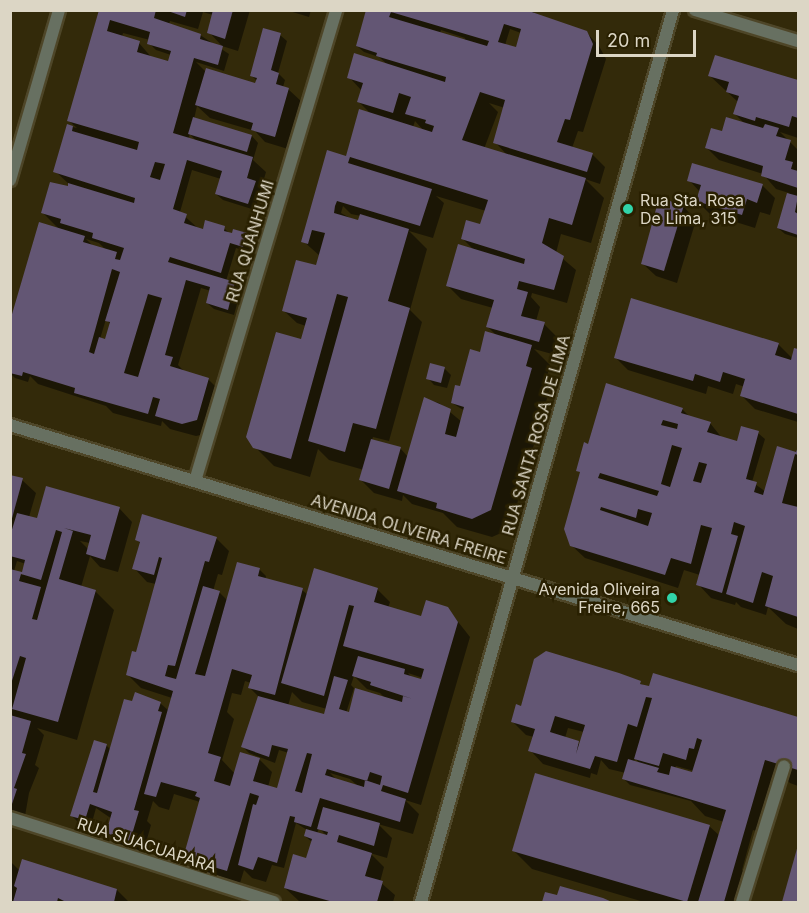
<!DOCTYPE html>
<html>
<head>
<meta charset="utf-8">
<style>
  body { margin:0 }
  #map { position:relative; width:809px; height:913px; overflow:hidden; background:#332a0a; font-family:Inter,sans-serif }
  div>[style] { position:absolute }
  .shadow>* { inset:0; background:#0007 }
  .building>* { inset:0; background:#635674 }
  .roads { filter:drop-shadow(2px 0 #4e4628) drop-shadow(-2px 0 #4e4628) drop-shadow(0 2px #4e4628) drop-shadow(0 -2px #4e4628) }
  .service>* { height:12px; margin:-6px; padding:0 6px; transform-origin:6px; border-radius:6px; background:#677061 }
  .minor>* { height:12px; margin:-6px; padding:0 6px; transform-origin:6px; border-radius:6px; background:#677061 }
  .tertiary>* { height:12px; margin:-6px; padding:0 6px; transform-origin:6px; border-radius:6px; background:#677061 }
  .dots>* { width:16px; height:16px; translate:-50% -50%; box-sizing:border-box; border:3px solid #292001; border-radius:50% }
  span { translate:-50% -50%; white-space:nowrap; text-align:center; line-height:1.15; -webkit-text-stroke:5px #292001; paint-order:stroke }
  .poi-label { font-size:16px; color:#dcd6c5 }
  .left { translate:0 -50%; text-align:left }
  .right { translate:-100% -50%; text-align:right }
  .street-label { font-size:16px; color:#dcd6c5 }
  .frame { position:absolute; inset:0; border:12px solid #dcd6c5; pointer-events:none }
  .scale { position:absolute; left:596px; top:30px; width:100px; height:27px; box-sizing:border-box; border:3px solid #dcd6c5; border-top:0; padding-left:8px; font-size:18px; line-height:21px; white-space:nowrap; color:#dcd6c5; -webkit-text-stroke:4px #292001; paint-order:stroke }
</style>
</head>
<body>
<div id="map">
  <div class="shadow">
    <div style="clip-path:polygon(evenodd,101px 10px,250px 10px,238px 51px,222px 46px,209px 32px,213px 15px,203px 12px,198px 29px,170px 21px,169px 24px,200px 35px,229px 54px,224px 71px,196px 62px,206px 72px,256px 85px,257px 81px,252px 76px,280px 35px,287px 41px,278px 73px,285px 80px,283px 87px,288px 89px,302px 102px,288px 149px,265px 142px,255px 131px,210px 118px,197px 106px,194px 119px,252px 136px,258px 143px,253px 160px,266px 172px,255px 210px,223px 200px,216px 194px,221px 179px,192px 170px,180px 212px,200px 230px,224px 228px,230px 234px,246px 234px,252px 241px,249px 252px,236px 248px,226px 281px,234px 283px,241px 290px,234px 315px,214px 309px,207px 303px,211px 291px,201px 288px,178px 365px,185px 372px,208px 379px,221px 392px,210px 433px,196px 436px,170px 429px,162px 421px,161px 426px,113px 413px,106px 406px,38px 384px,30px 376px,28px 382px,15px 378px,10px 373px,10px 327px,60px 230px,43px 213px,69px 188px,70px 185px,55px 171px,68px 126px,77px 128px,69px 121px,101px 10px,123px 33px,150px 40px,149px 43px,156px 50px,171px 55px,169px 63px,152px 58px,139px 43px,122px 37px,123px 33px,101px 10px,190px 134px,198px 143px,188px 139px,190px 134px,101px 10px,86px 239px,99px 243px,107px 251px,94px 247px,86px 239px,101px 10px,106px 319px,111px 325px,106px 341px,100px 339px,106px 319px)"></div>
    <div style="clip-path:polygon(286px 10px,311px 10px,309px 17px)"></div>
    <div style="clip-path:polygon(evenodd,367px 10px,535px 10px,533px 15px,586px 32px,599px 46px,606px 59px,583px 132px,578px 131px,572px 148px,592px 154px,605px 167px,600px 184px,585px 179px,604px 198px,591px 243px,561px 234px,556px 253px,576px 270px,567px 303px,532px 293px,531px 297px,540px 307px,536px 321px,544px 324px,557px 337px,552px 354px,534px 349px,550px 365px,545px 383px,550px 388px,510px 529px,492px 537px,457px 527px,443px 513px,412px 504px,403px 495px,402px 501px,374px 493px,361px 480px,364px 470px,329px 460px,318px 449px,310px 477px,274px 466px,255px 447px,306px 342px,306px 326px,297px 323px,283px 310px,317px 268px,320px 256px,303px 241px,372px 115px,359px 102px,362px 91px,349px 77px,388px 65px,379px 57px,364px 52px,357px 46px,367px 10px,510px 29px,521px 33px,517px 49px,505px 45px,510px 29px,367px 10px,441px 30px,465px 38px,464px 41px,440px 33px,441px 30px,367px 10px,489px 103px,505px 108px,495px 142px,508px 156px,484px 149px,498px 112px,489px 103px,367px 10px,415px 121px,424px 131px,413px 127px,415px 121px,367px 10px,436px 196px,486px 211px,481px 226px,463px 239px,475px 251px,448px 286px,461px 299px,493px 308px,488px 327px,497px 336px,481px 354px,452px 403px,465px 411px,462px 422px,439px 403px,425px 399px,408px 457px,400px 448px,372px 440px,373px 437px,389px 441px,422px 322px,410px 310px,427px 249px,409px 231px,433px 238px,444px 203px,436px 196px,367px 10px,343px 206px,351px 214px,361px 216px,359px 223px,341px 213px,343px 206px)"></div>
    <div style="clip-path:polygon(716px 57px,798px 82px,798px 138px,780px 132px,798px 150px,798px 238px,785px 234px,778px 228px,789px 193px,776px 189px,763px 174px,719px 160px,706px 147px,723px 133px,745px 124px,735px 114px,738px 102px,710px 76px)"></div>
    <div style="clip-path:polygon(689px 180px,762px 185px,775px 198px,770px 215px,760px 212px,755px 228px,710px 214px,697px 201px,700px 192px)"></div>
    <div style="clip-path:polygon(683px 206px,696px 220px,677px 283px,656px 276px,642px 263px)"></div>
    <div style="clip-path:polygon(778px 344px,793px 359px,795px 350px,798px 351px,798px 422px,755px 409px,742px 396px,745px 387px,736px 384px,733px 394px,708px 386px,706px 394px,628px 370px,615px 357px)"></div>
    <div style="clip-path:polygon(431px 365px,445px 369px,451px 375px,447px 388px,434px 385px,428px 378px)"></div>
    <div style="clip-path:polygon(682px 409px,690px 417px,710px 423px,722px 438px,738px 443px,758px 433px,765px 439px,752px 482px,766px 492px,798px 451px,798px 629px,786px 624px,768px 607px,766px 615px,741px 607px,736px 602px,735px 605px,711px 598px,698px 584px,700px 575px,684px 570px,678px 588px,585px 558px,571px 545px,581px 473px,578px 470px,589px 446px)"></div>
    <div style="clip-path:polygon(evenodd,10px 476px,22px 480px,36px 493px,29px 517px,37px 519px,119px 508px,132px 522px,118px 572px,100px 567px,90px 556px,81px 587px,95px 591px,114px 610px,77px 740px,37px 728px,44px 735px,35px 765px,39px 768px,29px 793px,25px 816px,10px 811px,10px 476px,80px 541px,90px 543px,88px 549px,80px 541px,10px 476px,17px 561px,26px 564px,23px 575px,14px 571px,17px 561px)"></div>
    <div style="clip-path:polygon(evenodd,216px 538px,229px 551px,222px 575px,218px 574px,213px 591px,219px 592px,228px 601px,259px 569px,266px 576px,265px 579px,302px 590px,308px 595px,377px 589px,390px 602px,388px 608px,422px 618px,448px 609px,470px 637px,421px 805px,405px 800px,419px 814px,413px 834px,378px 824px,392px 838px,387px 858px,370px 853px,384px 867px,380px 882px,395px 895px,393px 902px,299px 901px,285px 888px,307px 860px,312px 842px,305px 836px,307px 830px,296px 823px,284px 868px,272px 865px,266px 882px,252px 878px,244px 870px,240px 883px,197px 870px,184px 857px,200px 802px,174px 794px,169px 810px,159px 807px,153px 801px,147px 821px,151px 825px,143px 853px,121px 846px,108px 833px,112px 819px,96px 808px,91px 826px,78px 822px,72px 816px,106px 745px,111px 750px,160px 703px,169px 711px,172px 698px,141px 688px,128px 675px,137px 654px,156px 584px,147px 582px,134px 568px,141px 544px,137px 540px,216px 538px,408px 673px,423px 678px,422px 681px,412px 678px,408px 673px,216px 538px,354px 676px,367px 689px,380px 693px,386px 699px,350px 714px,346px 713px,354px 688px,351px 685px,354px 676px,216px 538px,245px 681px,251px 683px,250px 688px,259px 697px,242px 746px,249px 753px,275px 763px,279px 750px,289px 753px,278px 790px,268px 787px,272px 772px,257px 757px,235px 774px,222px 760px,234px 719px,227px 712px,232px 693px,241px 695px,245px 681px,216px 538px,292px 692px,302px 702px,327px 709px,325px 716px,288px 706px,292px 692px,216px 538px,330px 773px,350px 779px,358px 786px,337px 780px,330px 773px,216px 538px,319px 828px,327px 836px,317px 834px,319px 828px)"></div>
    <div style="clip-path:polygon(evenodd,618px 674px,650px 688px,715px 693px,798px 719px,798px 786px,790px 783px,784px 777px,768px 835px,753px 830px,742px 870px,748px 876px,741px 902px,644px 902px,532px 869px,513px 850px,709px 826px,720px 836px,724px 822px,705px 816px,691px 801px,630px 785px,624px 779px,626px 773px,609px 769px,601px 760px,597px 775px,591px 773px,590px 778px,543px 764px,530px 750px,534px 737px,526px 735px,513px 722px,522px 707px,618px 674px,568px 728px,584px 732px,581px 745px,565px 738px,568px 728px,618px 674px,635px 758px,641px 765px,634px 762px,635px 758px,618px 674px,676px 766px,694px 771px,693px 774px,675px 769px,676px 766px)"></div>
    <div style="clip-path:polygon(798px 848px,798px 902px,783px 902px)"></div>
    <div style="clip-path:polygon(10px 861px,20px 871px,117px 890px,129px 902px,10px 902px)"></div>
    <div style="clip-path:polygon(561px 888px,608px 902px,543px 902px,546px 893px,558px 897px)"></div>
  </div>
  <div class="building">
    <div style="clip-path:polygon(evenodd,99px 10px,156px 10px,154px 18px,201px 34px,200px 39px,223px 46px,218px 65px,194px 58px,173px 133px,253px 157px,247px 178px,256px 181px,248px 204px,215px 194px,222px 171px,187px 160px,173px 209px,187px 214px,184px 223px,203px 229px,205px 220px,225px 226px,224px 231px,232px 233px,233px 229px,247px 233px,243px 247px,230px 243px,221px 273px,170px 257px,168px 262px,235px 282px,228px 310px,206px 303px,210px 287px,186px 280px,165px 355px,173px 357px,170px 366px,209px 378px,197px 420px,182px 424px,155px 416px,160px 399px,153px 397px,148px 414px,74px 393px,75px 388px,23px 372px,22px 376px,10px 373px,10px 321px,39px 222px,85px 236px,83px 242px,117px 252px,115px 259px,120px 260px,124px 248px,92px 238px,93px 233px,60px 223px,61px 219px,41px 213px,50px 182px,68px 186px,68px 183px,134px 203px,135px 198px,53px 172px,67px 124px,73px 126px,72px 131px,137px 150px,139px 142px,67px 121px,99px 10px,110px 20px,150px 32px,147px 44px,171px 51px,168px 61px,137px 52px,140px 41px,107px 31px,110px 20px,99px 10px,155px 162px,165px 164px,160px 180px,150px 177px,155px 162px,99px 10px,112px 269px,120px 272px,105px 321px,110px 322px,105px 339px,99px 337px,94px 354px,89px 352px,112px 269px,99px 10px,148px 294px,162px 298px,138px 377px,124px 373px,148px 294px)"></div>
    <div style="clip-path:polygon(165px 10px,187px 10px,185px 17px)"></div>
    <div style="clip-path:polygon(213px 10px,233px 10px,225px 39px,207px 33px)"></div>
    <div style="clip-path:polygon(evenodd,366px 10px,526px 10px,587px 31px,593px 44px,570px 120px,565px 119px,557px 142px,593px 153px,587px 172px,493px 143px,505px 100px,480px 92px,462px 140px,586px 178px,572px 225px,549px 218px,542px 243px,564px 256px,554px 290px,519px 281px,517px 289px,528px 292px,521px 316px,545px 322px,539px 342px,486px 327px,494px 300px,446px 286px,458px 244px,524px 264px,525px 259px,461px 239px,466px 220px,480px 224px,488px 200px,350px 157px,348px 163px,432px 189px,420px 226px,337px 201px,335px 206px,334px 213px,358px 220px,360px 214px,409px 229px,388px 301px,410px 308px,376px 429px,353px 423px,345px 452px,308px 441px,348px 297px,337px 294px,291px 459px,253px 448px,246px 437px,276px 332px,301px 339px,307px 318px,282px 311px,296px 260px,316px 265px,325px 233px,312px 230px,308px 244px,301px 242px,327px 150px,346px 156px,359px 109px,432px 132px,434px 126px,425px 123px,426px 120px,405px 114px,411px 97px,399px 93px,393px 113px,357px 102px,363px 83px,347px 78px,354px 53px,445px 82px,446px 77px,376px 56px,377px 53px,356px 46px,366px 10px,391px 12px,489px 41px,487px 46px,389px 17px,391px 12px,366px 10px,504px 24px,521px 29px,516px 47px,498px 42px,504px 24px)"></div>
    <div style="clip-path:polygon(263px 28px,281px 33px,271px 70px,279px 73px,276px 84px,289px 88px,275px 137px,251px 130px,253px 123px,195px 105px,206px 68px,255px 83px,257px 78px,250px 76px)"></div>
    <div style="clip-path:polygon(715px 55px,798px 80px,798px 118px,792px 116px,789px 127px,756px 117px,755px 121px,733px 114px,739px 96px,726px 92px,729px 82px,708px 76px)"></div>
    <div style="clip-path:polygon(193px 117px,252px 135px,247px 152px,188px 134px)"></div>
    <div style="clip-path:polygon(726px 117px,763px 128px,765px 124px,779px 128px,776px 136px,791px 140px,785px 160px,793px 162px,791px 169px,798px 171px,798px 188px,761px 176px,763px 166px,705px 148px,711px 128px,722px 131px)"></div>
    <div style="clip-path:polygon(692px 163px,763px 184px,757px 203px,747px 199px,742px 215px,696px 201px,701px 185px,687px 181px)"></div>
    <div style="clip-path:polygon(787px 193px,798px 196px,795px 212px,798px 214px,798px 235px,777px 228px)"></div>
    <div style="clip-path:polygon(659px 198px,684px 205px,664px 271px,641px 264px)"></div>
    <div style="clip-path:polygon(631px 298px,779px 343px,775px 355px,791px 360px,794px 348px,798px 349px,798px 414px,740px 396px,745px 379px,723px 372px,720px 382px,695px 374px,693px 381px,614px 358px)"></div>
    <div style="clip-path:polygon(485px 331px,532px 345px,526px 366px,532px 368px,491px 510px,472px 519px,436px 508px,437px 503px,397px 491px,424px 397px,451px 409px,445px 434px,456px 437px,464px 407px,451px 403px,455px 385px,460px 386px,470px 349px,480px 352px)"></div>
    <div style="clip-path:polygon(430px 363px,445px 367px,441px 383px,426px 379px)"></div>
    <div style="clip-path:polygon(evenodd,606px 383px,683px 408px,681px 413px,711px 422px,707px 432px,737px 441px,741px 426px,759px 431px,746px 479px,757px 482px,754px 492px,763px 495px,777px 446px,796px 452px,798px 447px,798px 455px,795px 454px,782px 503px,798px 507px,798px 617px,765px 606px,773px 576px,762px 572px,753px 603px,726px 594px,745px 526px,734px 522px,731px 534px,738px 536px,722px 593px,696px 585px,712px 528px,701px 525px,691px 564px,671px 558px,665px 575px,570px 546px,564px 529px,580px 472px,576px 471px,584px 442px,588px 444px,606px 383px,663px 420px,678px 424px,677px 429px,661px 425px,663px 420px,606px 383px,672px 445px,682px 448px,670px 487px,661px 484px,672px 445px,606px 383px,699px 462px,707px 464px,701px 483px,693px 481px,699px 462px,606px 383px,600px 473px,659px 491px,657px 496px,598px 478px,600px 473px,606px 383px,601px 507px,636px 518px,638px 509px,652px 513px,648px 526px,600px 510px,601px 507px)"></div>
    <div style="clip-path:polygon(371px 439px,401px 447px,389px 489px,359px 480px)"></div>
    <div style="clip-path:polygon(10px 475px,23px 478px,11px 522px,10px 522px)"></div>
    <div style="clip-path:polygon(evenodd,46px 486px,120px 507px,105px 560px,86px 554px,91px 535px,64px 528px,73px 531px,59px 579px,96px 590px,58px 722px,12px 709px,26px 658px,20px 656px,10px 687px,10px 569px,22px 572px,25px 560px,10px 556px,10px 536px,17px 513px,37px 518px,46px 486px,56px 530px,62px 532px,37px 620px,32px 619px,41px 587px,19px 581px,21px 574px,41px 580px,56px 530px)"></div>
    <div style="clip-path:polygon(evenodd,142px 514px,217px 537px,209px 562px,205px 561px,175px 666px,168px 665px,165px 676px,176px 679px,203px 586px,220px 591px,195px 674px,205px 676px,237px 562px,260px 568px,258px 576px,303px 588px,275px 695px,248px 688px,252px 675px,232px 669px,208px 753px,221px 757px,214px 781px,230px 786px,240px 752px,260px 758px,253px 781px,277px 788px,288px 749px,272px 745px,269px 757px,241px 747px,258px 696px,324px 714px,334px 676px,348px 680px,339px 709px,349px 712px,355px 688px,402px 702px,403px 696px,413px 699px,370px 685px,371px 682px,352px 676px,358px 656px,405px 669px,404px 674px,421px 679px,424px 669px,343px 646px,354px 606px,349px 605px,324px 696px,281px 683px,314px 568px,378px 588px,374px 602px,421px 616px,426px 600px,448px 607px,458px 622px,408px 793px,383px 785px,381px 791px,406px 799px,400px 822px,320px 798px,311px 827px,294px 822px,295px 817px,290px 816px,277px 863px,258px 857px,253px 870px,238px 865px,253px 804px,256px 805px,259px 796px,250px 793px,227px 871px,183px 858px,200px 798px,195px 796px,197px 792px,161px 782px,156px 797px,144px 794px,173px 691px,126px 675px,132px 651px,136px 652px,162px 558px,159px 557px,154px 575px,132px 569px,140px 542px,135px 540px,142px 514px,307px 753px,312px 754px,302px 793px,295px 791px,307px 753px,142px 514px,327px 769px,367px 781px,370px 772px,382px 776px,380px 785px,365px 780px,364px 787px,325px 775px,327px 769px)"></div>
    <div style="clip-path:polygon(evenodd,546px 651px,619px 673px,641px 681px,640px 684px,649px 686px,653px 673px,798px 717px,798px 770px,765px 760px,724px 902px,698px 902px,726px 810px,622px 779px,628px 759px,659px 768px,657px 772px,669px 775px,671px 766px,692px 772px,702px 740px,697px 738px,694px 749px,689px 748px,686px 760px,663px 753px,659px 766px,634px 759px,652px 698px,646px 697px,637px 727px,628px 724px,617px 762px,595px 756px,590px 769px,528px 751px,535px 729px,511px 722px,516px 704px,521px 706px,534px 659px,546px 651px,555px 716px,585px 725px,576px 754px,579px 741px,550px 732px,555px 716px)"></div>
    <div style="clip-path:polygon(135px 692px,161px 702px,158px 711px,162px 712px,134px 810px,139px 811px,130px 841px,106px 833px,112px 812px,90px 804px,85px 820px,70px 816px,94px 740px,107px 744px,93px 792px,97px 793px,124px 699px,132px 701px)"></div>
    <div style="clip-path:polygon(10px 715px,31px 721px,22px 753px,26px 754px,14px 788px,17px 789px,12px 804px)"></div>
    <div style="clip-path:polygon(535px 773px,710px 825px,687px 902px,512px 851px)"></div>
    <div style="clip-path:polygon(323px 807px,380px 823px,374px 846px,339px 835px,337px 842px,372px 853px,365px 876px,383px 881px,377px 902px,333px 902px,284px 888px,293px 854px,306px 858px,312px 839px,304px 836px,306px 829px,327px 835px,328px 832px,317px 829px)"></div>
    <div style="clip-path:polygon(798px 845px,798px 902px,782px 902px)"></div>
    <div style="clip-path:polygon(22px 859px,117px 889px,114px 902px,66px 902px,58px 898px,57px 902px,13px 902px,17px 888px,14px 886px)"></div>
    <div style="clip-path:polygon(560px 886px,603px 898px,612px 902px,542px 902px,545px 892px,557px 895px)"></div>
  </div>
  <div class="roads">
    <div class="service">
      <div style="left:742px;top:902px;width:142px;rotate:-72.8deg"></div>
    </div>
    <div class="minor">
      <div style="left:695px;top:10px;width:108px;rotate:16.8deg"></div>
      <div style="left:10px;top:180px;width:177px;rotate:-73.9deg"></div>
      <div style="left:195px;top:481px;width:492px;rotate:-73.3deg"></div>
      <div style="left:10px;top:818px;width:277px;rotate:17.7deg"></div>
      <div style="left:421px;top:902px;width:927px;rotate:-74.22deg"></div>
    </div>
    <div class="tertiary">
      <div style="left:10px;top:425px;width:824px;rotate:16.94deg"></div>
    </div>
  </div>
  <div class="dots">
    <div style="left:628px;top:209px;background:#31d4a9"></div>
    <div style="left:672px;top:598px;background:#31d4a9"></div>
  </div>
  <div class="poi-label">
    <span class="left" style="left:640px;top:209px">Rua Sta. Rosa<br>De Lima, 315</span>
    <span class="right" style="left:660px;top:598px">Avenida Oliveira<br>Freire, 665</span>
  </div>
  <div class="street-label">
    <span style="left:250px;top:241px;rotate:-73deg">RUA QUANHUMI</span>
    <span style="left:536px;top:435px;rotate:-74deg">RUA SANTA ROSA DE LIMA</span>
    <span style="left:409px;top:529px;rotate:17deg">AVENIDA OLIVEIRA FREIRE</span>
    <span style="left:147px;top:845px;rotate:18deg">RUA SUACUAPARA</span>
  </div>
  <div class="frame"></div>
  <div class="scale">20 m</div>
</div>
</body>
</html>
